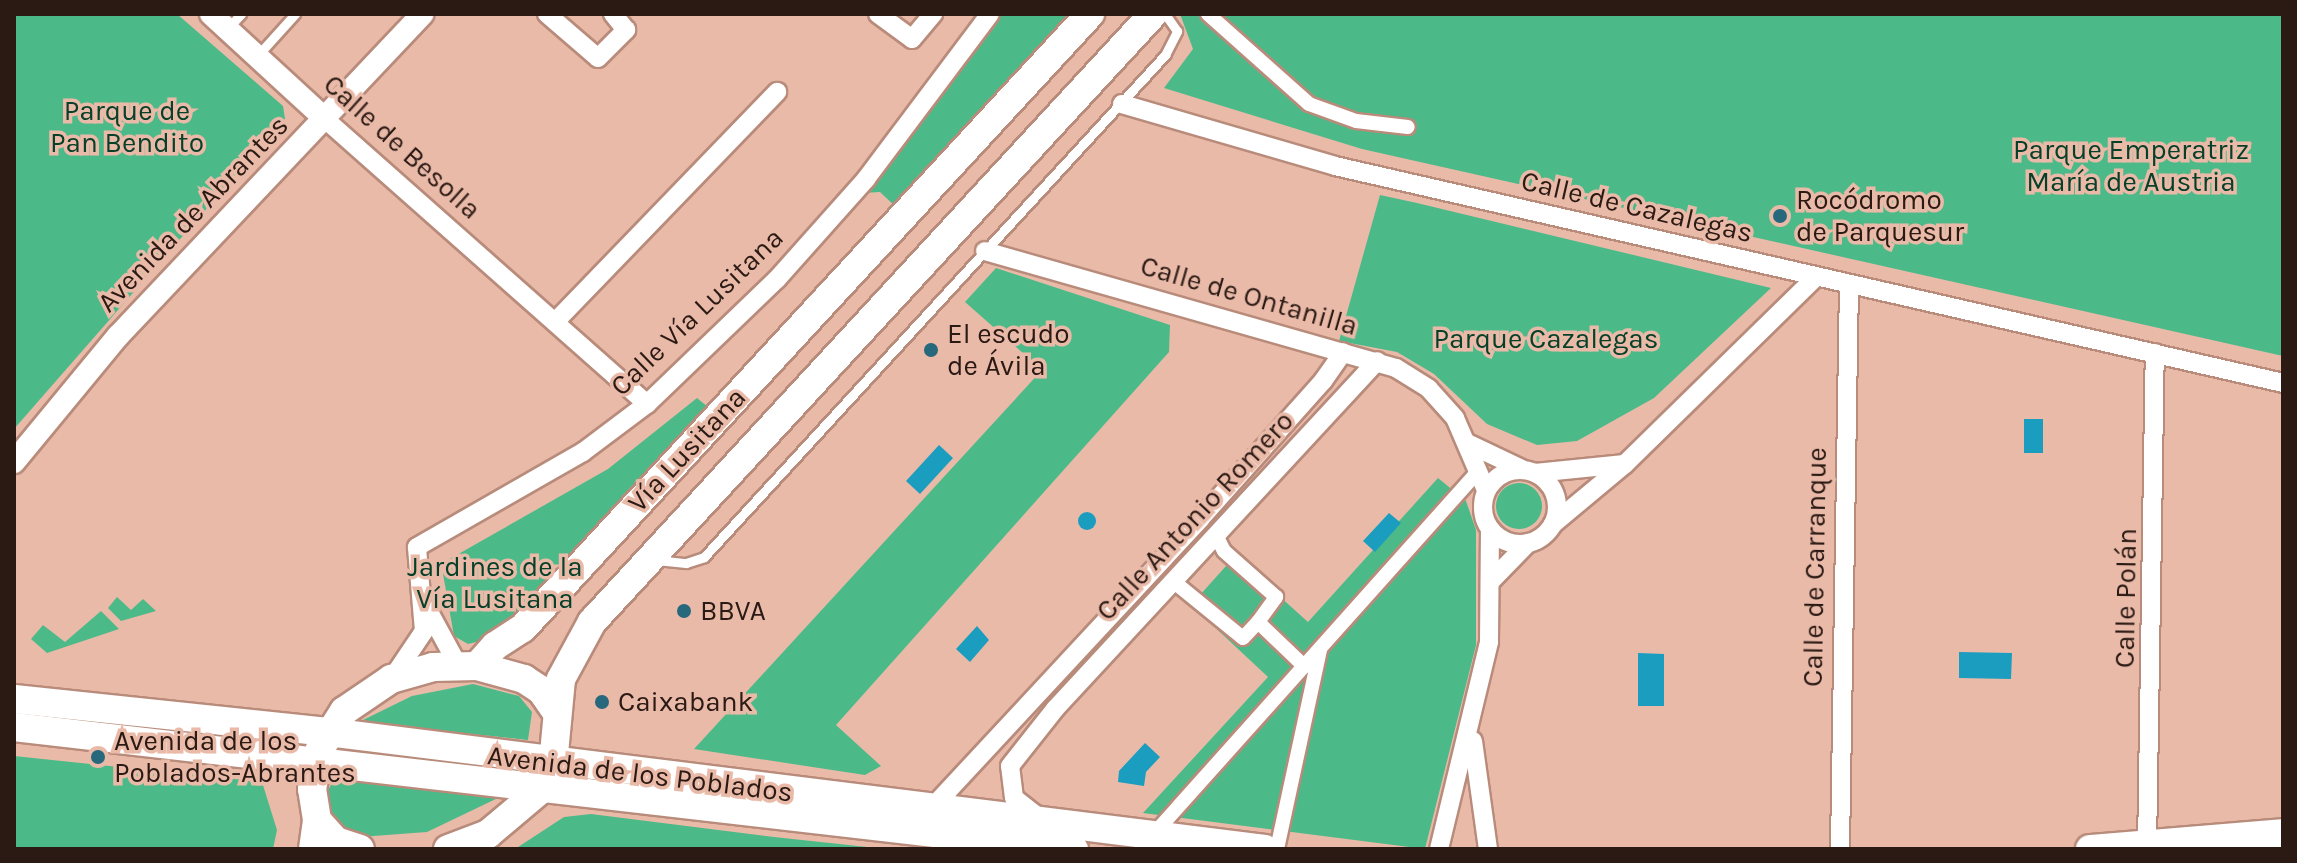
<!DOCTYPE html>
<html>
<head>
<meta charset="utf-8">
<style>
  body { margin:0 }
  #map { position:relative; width:2297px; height:863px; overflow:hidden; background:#eabaa9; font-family:Karla,sans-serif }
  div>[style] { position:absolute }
  .green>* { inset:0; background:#4cba88 }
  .round { border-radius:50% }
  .water>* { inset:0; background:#1a9dbf }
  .roads { filter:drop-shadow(2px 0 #b88b7b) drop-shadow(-2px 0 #b88b7b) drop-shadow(0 2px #b88b7b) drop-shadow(0 -2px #b88b7b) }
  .service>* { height:9px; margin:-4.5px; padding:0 4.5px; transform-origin:4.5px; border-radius:4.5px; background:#fff }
  .pedestrian>* { height:14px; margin:-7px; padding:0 7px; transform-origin:7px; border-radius:7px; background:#fff }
  .minor>* { height:18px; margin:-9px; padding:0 9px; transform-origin:9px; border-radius:9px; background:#fff }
  .minor>.ring { margin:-9px; padding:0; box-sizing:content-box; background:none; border:18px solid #fff; border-radius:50% }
  .tertiary>* { height:22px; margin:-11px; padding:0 11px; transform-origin:11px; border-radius:11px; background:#fff }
  .primary>* { height:28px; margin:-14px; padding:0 14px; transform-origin:14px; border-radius:14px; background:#fff }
  .dots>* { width:22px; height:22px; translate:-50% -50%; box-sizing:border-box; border:4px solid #eabaa9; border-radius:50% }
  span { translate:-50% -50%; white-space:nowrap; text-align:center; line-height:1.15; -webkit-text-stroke:7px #eabaa9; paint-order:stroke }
  .park-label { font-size:28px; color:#074029 }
  .street-label { font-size:28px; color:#2b1a14 }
  .poi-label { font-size:28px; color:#2b1a14 }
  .left { translate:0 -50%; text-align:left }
  .frame { position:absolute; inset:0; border:16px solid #2b1a14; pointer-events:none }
</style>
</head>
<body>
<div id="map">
  <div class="green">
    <div style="clip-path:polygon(177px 14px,283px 106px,285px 119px,14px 429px,14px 16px)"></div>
    <div style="clip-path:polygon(1001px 14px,1079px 14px,897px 208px,880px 192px,863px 193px)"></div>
    <div style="clip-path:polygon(1180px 14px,2283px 14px,2283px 356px,1362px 149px,1164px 88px,1193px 49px)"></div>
    <div style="clip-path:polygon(1380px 195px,1417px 203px,1771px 288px,1654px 398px,1577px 441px,1537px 445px,1487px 424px,1434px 374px,1397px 352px,1339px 341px)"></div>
    <div style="clip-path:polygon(996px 268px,1170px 325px,1169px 352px,836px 725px,881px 766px,865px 775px,694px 749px,1042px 370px,965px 302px)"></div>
    <div style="clip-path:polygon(697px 398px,714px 412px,544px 595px,488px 639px,468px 644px,454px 636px,443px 574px,446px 561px,608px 469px)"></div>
    <div style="clip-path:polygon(1438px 478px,1466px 501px,1476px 530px,1476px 645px,1425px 849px,1143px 813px,1268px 677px,1191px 605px,1235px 556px,1308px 622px)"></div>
    <div class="round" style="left:1496px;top:483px;width:46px;height:46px"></div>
    <div style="clip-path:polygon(117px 597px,131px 610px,143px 599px,156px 611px,121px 621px,108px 608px)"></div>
    <div style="clip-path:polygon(101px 611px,119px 629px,47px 653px,31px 639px,43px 625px,65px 642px)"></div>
    <div style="clip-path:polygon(473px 684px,519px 696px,532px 712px,528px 740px,359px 722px,412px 696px)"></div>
    <div style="clip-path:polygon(14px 756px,262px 782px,277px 830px,273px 849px,14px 849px)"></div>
    <div style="clip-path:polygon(334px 779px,500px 797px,427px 832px,360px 837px,340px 830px,328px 817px,324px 798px)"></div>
    <div style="clip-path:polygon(591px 814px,774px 837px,886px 849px,515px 849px,564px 817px)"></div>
  </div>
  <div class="water">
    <div style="clip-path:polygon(2024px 419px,2043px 419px,2043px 453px,2024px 453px)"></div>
    <div style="clip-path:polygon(939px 445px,953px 458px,920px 494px,906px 481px)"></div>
    <div class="round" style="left:1078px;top:512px;width:18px;height:18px"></div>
    <div style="clip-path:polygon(1389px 513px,1401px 523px,1375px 552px,1363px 541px)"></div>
    <div style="clip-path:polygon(977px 626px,989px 640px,970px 662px,956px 649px)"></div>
    <div style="clip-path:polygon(1959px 652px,2012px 653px,2011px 679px,1959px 678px)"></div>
    <div style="clip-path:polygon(1638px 653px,1664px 654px,1664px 706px,1638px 706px)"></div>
    <div style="clip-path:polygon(1145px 743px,1160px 757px,1146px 772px,1144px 786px,1118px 782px,1119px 771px)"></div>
  </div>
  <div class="roads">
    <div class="service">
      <div style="left:227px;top:29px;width:21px;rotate:-47deg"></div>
      <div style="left:257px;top:56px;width:57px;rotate:-47.9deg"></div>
      <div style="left:656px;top:560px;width:30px;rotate:6deg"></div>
      <div style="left:686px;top:563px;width:19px;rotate:-18deg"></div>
      <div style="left:704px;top:557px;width:682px;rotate:-47.44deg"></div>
      <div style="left:1165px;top:55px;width:27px;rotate:-63deg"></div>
      <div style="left:1177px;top:31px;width:21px;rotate:-125deg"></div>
    </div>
    <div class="pedestrian">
      <div style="left:1208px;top:14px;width:135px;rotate:41.7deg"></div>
      <div style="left:1309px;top:104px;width:50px;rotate:19.9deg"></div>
      <div style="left:1356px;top:121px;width:52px;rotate:6.6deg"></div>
      <div style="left:1173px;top:581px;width:90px;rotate:39.2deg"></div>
      <div style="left:1243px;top:638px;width:22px;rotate:-47deg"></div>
      <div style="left:1258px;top:622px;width:31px;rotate:-54deg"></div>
      <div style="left:1276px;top:597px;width:69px;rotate:-138.5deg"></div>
      <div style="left:1224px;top:551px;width:18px;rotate:-117deg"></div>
      <div style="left:1258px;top:622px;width:64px;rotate:43.7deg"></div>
      <div style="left:1153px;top:835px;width:487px;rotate:-48.2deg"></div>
      <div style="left:1277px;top:849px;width:204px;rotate:-77.8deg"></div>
    </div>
    <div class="minor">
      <div style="left:547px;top:14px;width:67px;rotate:40.8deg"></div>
      <div style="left:598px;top:58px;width:40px;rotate:-45deg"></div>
      <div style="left:626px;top:30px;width:21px;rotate:-129deg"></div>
      <div style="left:878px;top:14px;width:42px;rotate:36.3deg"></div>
      <div style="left:912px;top:39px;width:33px;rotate:-50deg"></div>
      <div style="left:1122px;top:104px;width:222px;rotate:16.2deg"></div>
      <div style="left:1335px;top:166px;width:973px;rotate:12.89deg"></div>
      <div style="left:325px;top:119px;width:430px;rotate:41.5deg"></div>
      <div style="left:985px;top:251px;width:427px;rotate:15.9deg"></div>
      <div style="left:1396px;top:368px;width:39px;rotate:32deg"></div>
      <div style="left:1429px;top:389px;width:39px;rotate:48deg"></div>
      <div style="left:1455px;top:418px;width:78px;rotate:66.7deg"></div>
      <div style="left:555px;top:322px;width:320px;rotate:-46deg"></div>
      <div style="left:1467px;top:443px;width:61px;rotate:25.3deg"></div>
      <div class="ring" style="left:1483px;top:470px;width:56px;height:56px"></div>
      <div style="left:1535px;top:473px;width:90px;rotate:-5.7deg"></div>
      <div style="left:1553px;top:524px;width:94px;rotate:-39.8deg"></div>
      <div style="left:1625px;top:464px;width:267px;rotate:-44.4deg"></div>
      <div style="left:1492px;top:580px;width:52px;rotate:-45.8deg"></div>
      <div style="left:428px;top:610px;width:65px;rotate:61.5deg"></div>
      <div style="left:393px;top:677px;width:55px;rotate:-56deg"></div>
      <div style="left:424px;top:631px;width:84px;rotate:-94.8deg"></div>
      <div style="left:417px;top:547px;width:191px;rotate:-29.8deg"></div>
      <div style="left:583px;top:452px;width:80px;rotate:-36.9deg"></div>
      <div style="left:647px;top:404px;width:180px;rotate:-43.9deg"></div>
      <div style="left:777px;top:279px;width:134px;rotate:-48.3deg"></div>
      <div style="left:866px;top:179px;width:206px;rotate:-53.1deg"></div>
      <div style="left:1473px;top:741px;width:109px;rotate:82.1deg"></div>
      <div style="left:930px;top:810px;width:397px;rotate:-47.1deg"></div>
      <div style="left:1200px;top:519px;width:185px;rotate:-48.3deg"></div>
      <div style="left:1323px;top:381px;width:35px;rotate:-55deg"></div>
      <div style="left:1041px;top:819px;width:34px;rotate:-142deg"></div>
      <div style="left:1014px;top:798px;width:32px;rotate:-97deg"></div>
      <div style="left:1010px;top:766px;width:73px;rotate:-51.7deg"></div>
      <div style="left:1055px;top:709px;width:474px;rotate:-47.2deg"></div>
      <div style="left:1439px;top:849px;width:213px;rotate:-76.4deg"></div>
      <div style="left:1489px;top:642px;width:113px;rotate:-89.5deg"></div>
      <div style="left:1840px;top:849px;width:564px;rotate:-89.09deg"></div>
      <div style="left:2147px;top:849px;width:496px;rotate:-89.1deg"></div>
    </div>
    <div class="tertiary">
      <div style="left:211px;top:14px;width:155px;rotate:42.6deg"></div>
      <div style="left:14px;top:462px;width:163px;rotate:-50.5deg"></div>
      <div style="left:118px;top:336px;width:443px;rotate:-46.6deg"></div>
    </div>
    <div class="primary">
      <div style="left:477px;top:666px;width:27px;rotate:-48deg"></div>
      <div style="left:495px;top:646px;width:33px;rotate:-33deg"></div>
      <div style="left:523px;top:628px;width:836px;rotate:-47.28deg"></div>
      <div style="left:14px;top:699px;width:316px;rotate:6deg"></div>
      <div style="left:328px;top:732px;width:944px;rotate:7.12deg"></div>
      <div style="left:14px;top:727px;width:1067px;rotate:6.57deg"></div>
      <div style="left:317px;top:820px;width:28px;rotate:48deg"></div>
      <div style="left:336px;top:841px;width:25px;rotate:18deg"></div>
      <div style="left:313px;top:849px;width:29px;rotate:-82deg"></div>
      <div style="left:317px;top:820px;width:31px;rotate:-99deg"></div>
      <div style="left:312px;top:789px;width:41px;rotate:-78.7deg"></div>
      <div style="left:320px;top:749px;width:45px;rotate:-57.7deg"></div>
      <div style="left:344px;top:711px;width:57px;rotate:-34.2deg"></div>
      <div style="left:391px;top:679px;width:44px;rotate:-15.9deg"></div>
      <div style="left:433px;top:667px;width:44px;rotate:-1.3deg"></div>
      <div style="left:477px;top:666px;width:49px;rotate:15.5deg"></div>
      <div style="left:524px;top:679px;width:20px;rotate:33deg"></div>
      <div style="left:541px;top:690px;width:24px;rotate:55deg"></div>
      <div style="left:448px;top:849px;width:43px;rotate:-20.6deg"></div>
      <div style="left:488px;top:834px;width:67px;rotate:-40.1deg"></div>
      <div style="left:539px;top:791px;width:30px;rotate:-63deg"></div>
      <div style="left:553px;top:764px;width:85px;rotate:-84.6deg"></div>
      <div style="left:561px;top:679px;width:65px;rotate:-61.5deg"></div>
      <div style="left:592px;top:622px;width:827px;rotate:-47.3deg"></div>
      <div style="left:2090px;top:849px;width:194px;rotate:-4.7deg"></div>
    </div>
  </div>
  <div class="dots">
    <div style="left:1780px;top:216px;background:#27687c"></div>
    <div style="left:931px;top:350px;background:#27687c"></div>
    <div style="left:684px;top:611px;background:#27687c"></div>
    <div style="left:602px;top:702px;background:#27687c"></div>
    <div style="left:98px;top:757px;background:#27687c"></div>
  </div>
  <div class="park-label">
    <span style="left:127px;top:127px">Parque de<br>Pan Bendito</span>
    <span style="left:2131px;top:166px">Parque Emperatriz<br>María de Austria</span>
    <span style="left:1546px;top:339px">Parque Cazalegas</span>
    <span style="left:495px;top:583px">Jardines de la<br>Vía Lusitana</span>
  </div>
  <div class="street-label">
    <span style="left:402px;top:147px;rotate:42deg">Calle de Besolla</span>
    <span style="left:1637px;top:207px;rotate:13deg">Calle de Cazalegas</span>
    <span style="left:193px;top:214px;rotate:-46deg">Avenida de Abrantes</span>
    <span style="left:1249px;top:296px;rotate:16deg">Calle de Ontanilla</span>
    <span style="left:697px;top:312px;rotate:-44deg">Calle Vía Lusitana</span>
    <span style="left:687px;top:450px;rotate:-47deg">Vía Lusitana</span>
    <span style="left:1195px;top:516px;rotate:-47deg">Calle Antonio Romero</span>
    <span style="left:1815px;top:567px;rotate:-89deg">Calle de Carranque</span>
    <span style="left:2126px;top:598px;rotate:-89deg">Calle Polán</span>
    <span style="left:640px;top:774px;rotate:7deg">Avenida de los Poblados</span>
  </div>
  <div class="poi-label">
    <span class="left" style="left:1796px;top:216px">Rocódromo<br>de Parquesur</span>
    <span class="left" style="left:947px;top:350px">El escudo<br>de Ávila</span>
    <span class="left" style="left:700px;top:611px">BBVA</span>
    <span class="left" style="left:618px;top:702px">Caixabank</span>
    <span class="left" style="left:114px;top:757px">Avenida de los<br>Poblados-Abrantes</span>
  </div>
  <div class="frame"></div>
</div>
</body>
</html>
